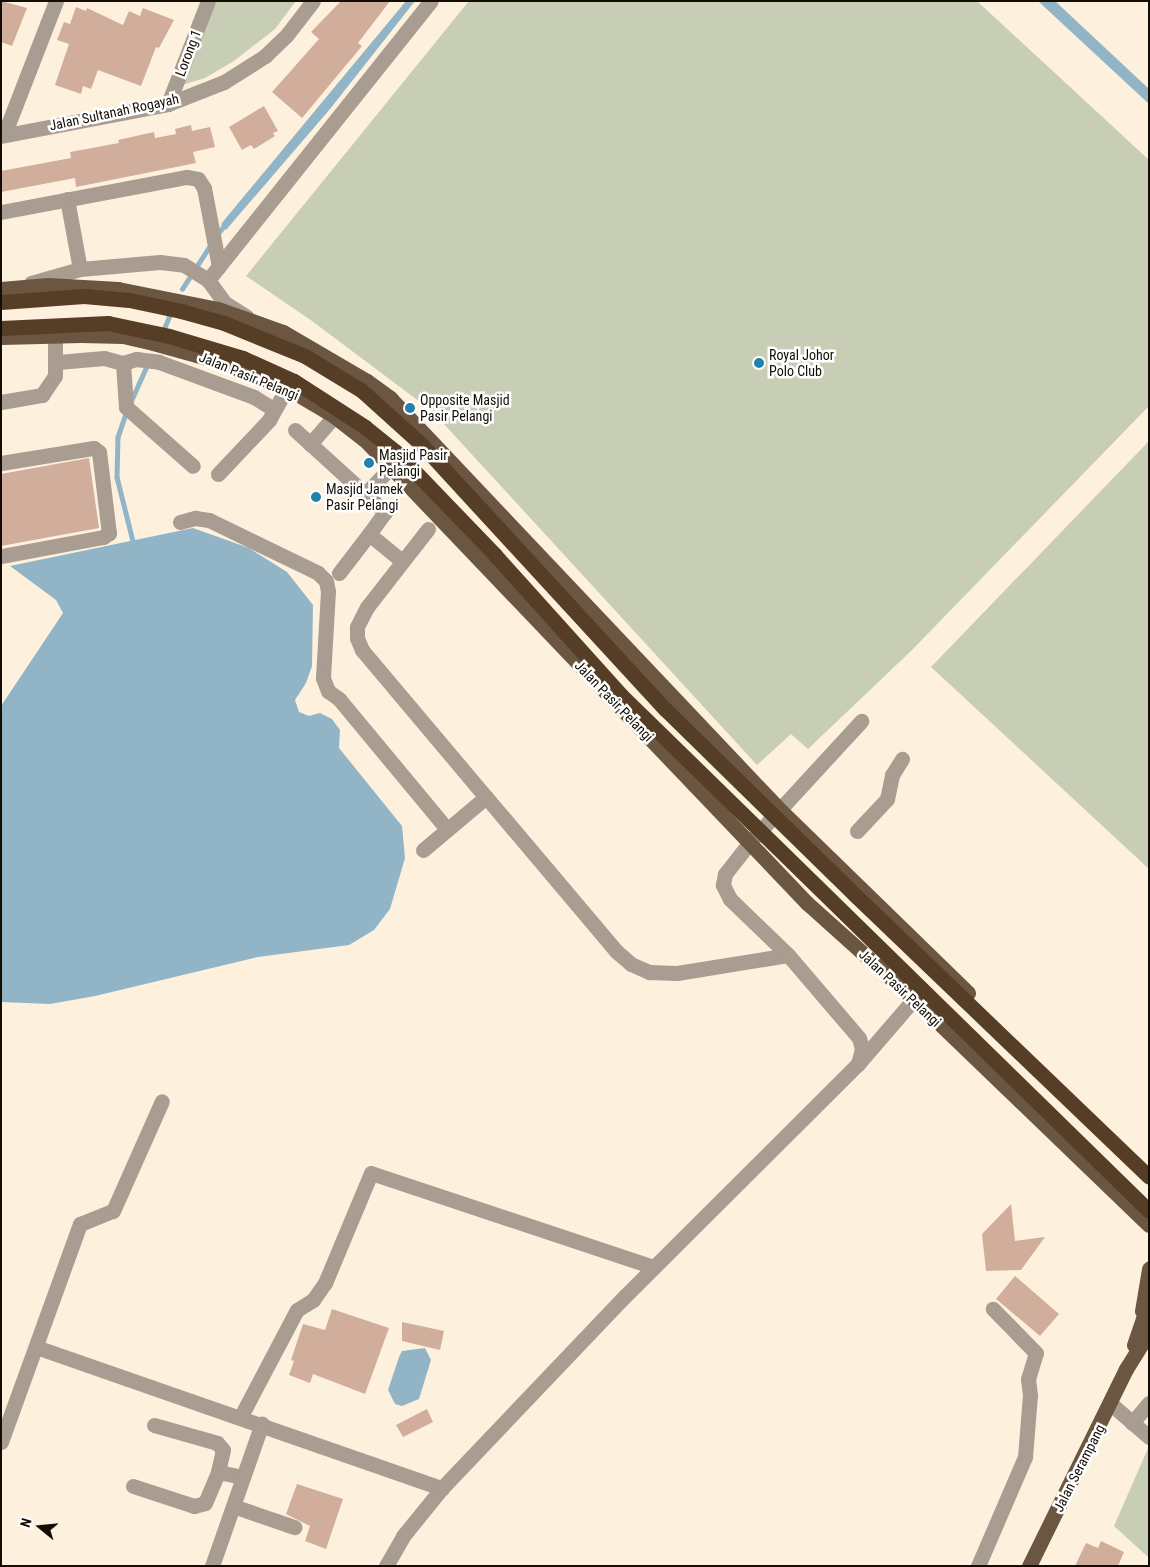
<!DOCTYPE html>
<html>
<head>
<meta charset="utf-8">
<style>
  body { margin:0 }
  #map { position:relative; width:1150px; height:1567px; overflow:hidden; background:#fdf1dd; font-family:"Roboto Condensed",sans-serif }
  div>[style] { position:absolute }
  .green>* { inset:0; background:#c8ceb6 }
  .water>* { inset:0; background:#91b5c6 }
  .stream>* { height:4.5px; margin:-2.25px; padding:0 2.25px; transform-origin:2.25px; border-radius:2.25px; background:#91b5c6 }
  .building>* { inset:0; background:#d1ad9b }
  .minor>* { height:15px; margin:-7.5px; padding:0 7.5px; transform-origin:7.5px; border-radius:7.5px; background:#a99c91 }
  .major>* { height:15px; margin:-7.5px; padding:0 7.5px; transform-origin:7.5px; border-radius:7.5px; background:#6b5642 }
  .highway>* { height:15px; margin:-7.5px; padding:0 7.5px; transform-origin:7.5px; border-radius:7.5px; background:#553d26 }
  .highway-bridge>* { height:15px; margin:-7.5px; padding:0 7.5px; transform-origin:7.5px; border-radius:7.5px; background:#553d26 }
  .dots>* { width:14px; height:14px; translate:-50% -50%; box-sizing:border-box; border:2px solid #fff; border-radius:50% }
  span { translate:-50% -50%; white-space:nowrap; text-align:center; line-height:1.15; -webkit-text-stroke:5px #fff; paint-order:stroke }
  .street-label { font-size:14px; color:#130d03 }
  .poi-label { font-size:14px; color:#130d03 }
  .left { translate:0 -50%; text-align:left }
  .frame { position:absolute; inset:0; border:2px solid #130d03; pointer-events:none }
  .north { position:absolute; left:15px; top:1502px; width:50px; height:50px; -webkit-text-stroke:4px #fff; paint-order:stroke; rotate:287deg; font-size:14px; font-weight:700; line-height:20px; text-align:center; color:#130d03 }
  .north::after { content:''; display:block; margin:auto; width:18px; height:22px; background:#130d03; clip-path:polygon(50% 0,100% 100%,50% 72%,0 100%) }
</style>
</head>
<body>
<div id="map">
  <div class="green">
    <div style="clip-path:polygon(215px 1px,296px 1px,275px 29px,234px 61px,205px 78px,182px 85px)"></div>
    <div style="clip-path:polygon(469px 1px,977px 1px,1149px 160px,1149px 406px,912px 650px,808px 749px,791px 734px,757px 765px,432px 411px,312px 321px,246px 276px)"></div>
    <div style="clip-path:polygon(1149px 441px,1149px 869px,931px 667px)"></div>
    <div style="clip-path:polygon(1149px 1446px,1149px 1558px,1114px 1526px)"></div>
  </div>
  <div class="water">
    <div style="clip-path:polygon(406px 1px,415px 1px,330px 109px,226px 230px,221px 224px)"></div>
    <div style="clip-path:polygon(1038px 1px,1055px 1px,1149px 89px,1149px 104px)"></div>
    <div style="clip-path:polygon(193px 528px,249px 548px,287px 572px,313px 605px,312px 666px,306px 683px,295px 700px,299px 712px,309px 716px,320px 713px,332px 719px,340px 730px,339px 748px,402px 826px,405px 858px,390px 909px,374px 930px,349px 945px,258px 957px,95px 996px,50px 1004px,1px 1002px,1px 706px,63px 613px,56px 600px,10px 566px)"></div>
    <div style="clip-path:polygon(425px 1348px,431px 1360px,419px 1399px,402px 1406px,395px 1404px,388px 1390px,399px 1357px,402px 1351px)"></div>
  </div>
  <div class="stream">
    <div style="left:216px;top:236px;width:18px;rotate:-52deg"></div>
    <div style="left:182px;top:289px;width:54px;rotate:-57.2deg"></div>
    <div style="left:163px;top:331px;width:21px;rotate:-67deg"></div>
    <div style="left:131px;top:401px;width:42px;rotate:-65.9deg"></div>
    <div style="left:127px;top:411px;width:28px;rotate:109deg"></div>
    <div style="left:118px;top:437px;width:40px;rotate:91.4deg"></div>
    <div style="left:117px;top:477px;width:66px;rotate:76deg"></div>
  </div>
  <div class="building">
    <div style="clip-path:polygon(1px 1px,27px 8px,12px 46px,1px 42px)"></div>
    <div style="clip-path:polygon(341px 1px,390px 1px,358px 43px,362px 46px,302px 118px,272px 92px,319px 39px,311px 32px)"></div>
    <div style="clip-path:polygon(76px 7px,86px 11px,87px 8px,123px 25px,129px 11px,140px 16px,143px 8px,174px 20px,159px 48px,156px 47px,141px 86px,98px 70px,91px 89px,83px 86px,81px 94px,55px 85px,69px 44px,57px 40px,64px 22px,70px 24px)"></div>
    <div style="clip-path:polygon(264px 106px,278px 131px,273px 133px,275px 136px,254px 149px,251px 145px,242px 150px,229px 127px)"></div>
    <div style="clip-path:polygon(191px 125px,192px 131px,210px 127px,215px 147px,193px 152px,196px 163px,76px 187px,75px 178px,1px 192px,1px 171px,71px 158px,70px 152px,119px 143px,118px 140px,154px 132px,155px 138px,176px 134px,175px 129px)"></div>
    <div style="clip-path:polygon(89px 458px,99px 528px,1px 546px,1px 474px)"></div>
    <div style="clip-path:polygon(1011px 1204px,1015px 1241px,1045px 1237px,1021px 1270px,986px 1271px,982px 1234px)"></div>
    <div style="clip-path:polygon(1015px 1276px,1059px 1314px,1040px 1336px,996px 1299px)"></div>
    <div style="clip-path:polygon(332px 1309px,389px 1328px,365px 1394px,313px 1374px,310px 1383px,289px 1375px,294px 1361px,291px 1360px,303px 1324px,325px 1330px)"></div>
    <div style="clip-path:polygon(402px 1322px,444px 1331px,440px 1350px,402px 1341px)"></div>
    <div style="clip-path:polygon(427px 1409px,433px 1422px,403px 1437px,396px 1425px)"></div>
    <div style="clip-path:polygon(297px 1484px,343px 1499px,326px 1549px,305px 1541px,310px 1526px,286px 1514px)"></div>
    <div style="clip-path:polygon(1101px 1541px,1124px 1552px,1118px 1566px,1075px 1566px,1086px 1543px,1098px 1548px)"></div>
  </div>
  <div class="minor">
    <div style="left:168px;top:104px;width:110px;rotate:-68.8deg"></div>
    <div style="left:4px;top:135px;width:144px;rotate:-68.8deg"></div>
    <div style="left:1px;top:136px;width:170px;rotate:-10.8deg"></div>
    <div style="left:168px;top:104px;width:60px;rotate:-21.4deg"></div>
    <div style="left:224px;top:82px;width:49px;rotate:-32.4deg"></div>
    <div style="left:265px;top:56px;width:29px;rotate:-44deg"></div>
    <div style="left:286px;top:36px;width:44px;rotate:-52.4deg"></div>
    <div style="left:67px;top:199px;width:71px;rotate:79.5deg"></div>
    <div style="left:1px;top:212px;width:189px;rotate:-10.7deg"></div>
    <div style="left:187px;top:177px;width:11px;rotate:10deg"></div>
    <div style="left:198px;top:179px;width:11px;rotate:56deg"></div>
    <div style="left:204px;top:188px;width:80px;rotate:79.2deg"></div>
    <div style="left:208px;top:280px;width:357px;rotate:-51.4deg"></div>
    <div style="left:31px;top:283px;width:51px;rotate:-15.9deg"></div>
    <div style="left:80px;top:269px;width:80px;rotate:-5deg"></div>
    <div style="left:160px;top:262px;width:24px;rotate:7deg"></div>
    <div style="left:184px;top:265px;width:28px;rotate:32deg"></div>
    <div style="left:208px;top:280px;width:29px;rotate:54deg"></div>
    <div style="left:225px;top:303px;width:25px;rotate:32deg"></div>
    <div style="left:58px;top:362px;width:46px;rotate:-5deg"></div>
    <div style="left:104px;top:358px;width:20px;rotate:15deg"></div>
    <div style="left:123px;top:363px;width:44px;rotate:86.1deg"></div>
    <div style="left:126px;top:407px;width:89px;rotate:41.4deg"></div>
    <div style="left:123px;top:363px;width:14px;rotate:-17deg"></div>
    <div style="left:136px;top:359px;width:23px;rotate:7deg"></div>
    <div style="left:159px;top:362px;width:101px;rotate:20.2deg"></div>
    <div style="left:254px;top:397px;width:22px;rotate:32deg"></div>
    <div style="left:1px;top:402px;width:42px;rotate:-9.7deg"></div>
    <div style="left:42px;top:395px;width:23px;rotate:-56deg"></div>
    <div style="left:55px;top:376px;width:42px;rotate:-90deg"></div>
    <div style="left:295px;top:430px;width:122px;rotate:42.3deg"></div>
    <div style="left:385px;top:512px;width:27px;rotate:126deg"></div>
    <div style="left:369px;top:534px;width:43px;rotate:39.3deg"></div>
    <div style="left:310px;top:444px;width:37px;rotate:-49deg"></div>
    <div style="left:1px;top:463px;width:94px;rotate:-9.2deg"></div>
    <div style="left:94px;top:448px;width:6px;rotate:39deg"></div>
    <div style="left:99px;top:452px;width:82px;rotate:83deg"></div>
    <div style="left:109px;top:533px;width:7px;rotate:146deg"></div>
    <div style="left:103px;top:537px;width:104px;rotate:169.4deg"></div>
    <div style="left:218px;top:474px;width:74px;rotate:-46.6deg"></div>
    <div style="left:269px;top:420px;width:37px;rotate:-61deg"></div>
    <div style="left:365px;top:494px;width:37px;rotate:-46deg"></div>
    <div style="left:180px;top:522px;width:16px;rotate:-15deg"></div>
    <div style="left:195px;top:518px;width:14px;rotate:8deg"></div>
    <div style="left:209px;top:520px;width:121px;rotate:25.9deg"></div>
    <div style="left:318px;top:573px;width:11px;rotate:45deg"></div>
    <div style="left:326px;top:581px;width:10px;rotate:79deg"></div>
    <div style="left:328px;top:591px;width:87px;rotate:93.3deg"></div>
    <div style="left:323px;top:678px;width:14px;rotate:69deg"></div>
    <div style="left:328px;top:691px;width:14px;rotate:36deg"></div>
    <div style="left:339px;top:699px;width:168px;rotate:50.3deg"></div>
    <div style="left:428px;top:529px;width:99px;rotate:128deg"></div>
    <div style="left:367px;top:607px;width:22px;rotate:117deg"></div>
    <div style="left:357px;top:627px;width:11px;rotate:90deg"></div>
    <div style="left:357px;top:638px;width:13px;rotate:67deg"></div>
    <div style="left:362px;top:650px;width:192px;rotate:49.9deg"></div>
    <div style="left:339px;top:573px;width:49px;rotate:-52.4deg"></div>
    <div style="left:857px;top:831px;width:44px;rotate:-46.8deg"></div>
    <div style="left:887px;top:799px;width:25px;rotate:-78deg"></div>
    <div style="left:892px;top:775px;width:19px;rotate:-58deg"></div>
    <div style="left:423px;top:850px;width:82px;rotate:-40.1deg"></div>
    <div style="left:486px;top:797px;width:202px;rotate:49.8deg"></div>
    <div style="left:616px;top:951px;width:20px;rotate:41deg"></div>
    <div style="left:631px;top:964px;width:20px;rotate:24deg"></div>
    <div style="left:649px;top:972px;width:28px;rotate:2deg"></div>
    <div style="left:677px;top:973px;width:112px;rotate:-9.2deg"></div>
    <div style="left:858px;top:1064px;width:16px;rotate:-75deg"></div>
    <div style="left:862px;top:1049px;width:11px;rotate:-105deg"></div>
    <div style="left:859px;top:1038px;width:109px;rotate:-130.5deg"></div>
    <div style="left:788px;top:955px;width:81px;rotate:-136deg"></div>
    <div style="left:730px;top:899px;width:16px;rotate:-117deg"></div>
    <div style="left:723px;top:885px;width:11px;rotate:-80deg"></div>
    <div style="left:725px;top:874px;width:39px;rotate:-52deg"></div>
    <div style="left:749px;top:843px;width:166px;rotate:-47.4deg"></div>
    <div style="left:36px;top:1347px;width:430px;rotate:19.2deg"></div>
    <div style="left:1111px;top:1404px;width:50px;rotate:41deg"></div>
    <div style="left:241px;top:1416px;width:120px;rotate:-62.2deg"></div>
    <div style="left:297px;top:1310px;width:19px;rotate:-32deg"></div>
    <div style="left:313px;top:1300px;width:21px;rotate:-55deg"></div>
    <div style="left:325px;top:1283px;width:119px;rotate:-67.3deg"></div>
    <div style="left:371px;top:1173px;width:298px;rotate:18.4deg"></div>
    <div style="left:1132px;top:1423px;width:26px;rotate:-50deg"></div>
    <div style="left:154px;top:1425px;width:66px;rotate:15.9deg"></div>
    <div style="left:217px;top:1443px;width:9px;rotate:49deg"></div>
    <div style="left:223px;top:1450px;width:23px;rotate:103deg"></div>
    <div style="left:218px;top:1472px;width:25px;rotate:11deg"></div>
    <div style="left:1px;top:1442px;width:232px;rotate:-70.1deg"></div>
    <div style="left:80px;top:1224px;width:35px;rotate:-22deg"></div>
    <div style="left:113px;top:1211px;width:120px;rotate:-66deg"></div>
    <div style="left:133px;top:1486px;width:64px;rotate:18.2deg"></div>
    <div style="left:194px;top:1506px;width:11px;rotate:-15deg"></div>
    <div style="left:205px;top:1503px;width:34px;rotate:-67deg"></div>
    <div style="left:233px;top:1506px;width:65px;rotate:19deg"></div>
    <div style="left:212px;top:1566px;width:151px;rotate:-70.7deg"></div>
    <div style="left:386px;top:1566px;width:34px;rotate:-60deg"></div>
    <div style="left:403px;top:1536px;width:62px;rotate:-50.9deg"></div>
    <div style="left:442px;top:1488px;width:265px;rotate:-46.4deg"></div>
    <div style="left:625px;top:1296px;width:327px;rotate:-44.9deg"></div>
    <div style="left:857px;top:1065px;width:87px;rotate:-49.2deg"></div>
    <div style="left:978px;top:1566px;width:119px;rotate:-66.7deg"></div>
    <div style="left:1025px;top:1457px;width:62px;rotate:-85.4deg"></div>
    <div style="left:1030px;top:1395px;width:16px;rotate:-97deg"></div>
    <div style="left:1028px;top:1379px;width:27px;rotate:-73deg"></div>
    <div style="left:1036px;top:1353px;width:62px;rotate:-134.3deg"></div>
  </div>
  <div class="major">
    <div style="left:1px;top:289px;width:47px;rotate:-4.9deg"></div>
    <div style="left:48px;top:285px;width:70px;rotate:3.3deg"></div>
    <div style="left:118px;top:289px;width:102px;rotate:11.3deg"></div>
    <div style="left:218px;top:309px;width:69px;rotate:19.5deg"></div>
    <div style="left:283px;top:332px;width:97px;rotate:30.3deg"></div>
    <div style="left:367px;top:381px;width:29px;rotate:36deg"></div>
    <div style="left:390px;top:398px;width:569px;rotate:46.57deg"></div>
    <div style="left:781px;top:811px;width:261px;rotate:44.2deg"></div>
    <div style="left:1px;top:337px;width:80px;rotate:-1.4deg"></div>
    <div style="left:81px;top:335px;width:42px;rotate:1.4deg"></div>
    <div style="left:123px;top:336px;width:31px;rotate:13deg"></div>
    <div style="left:153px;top:343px;width:71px;rotate:15.6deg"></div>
    <div style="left:221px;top:362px;width:71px;rotate:21.5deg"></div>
    <div style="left:287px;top:388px;width:55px;rotate:30.8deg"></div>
    <div style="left:334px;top:416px;width:42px;rotate:38.2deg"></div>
    <div style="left:367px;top:442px;width:637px;rotate:46.34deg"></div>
    <div style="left:807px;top:903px;width:144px;rotate:41.9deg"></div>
    <div style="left:914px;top:999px;width:326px;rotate:43.9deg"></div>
    <div style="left:1142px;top:1311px;width:43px;rotate:-80.5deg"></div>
    <div style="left:1134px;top:1345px;width:46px;rotate:-71.2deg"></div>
    <div style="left:1029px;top:1566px;width:220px;rotate:-63.8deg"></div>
    <div style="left:1126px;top:1369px;width:44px;rotate:-58.1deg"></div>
  </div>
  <div class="highway">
    <div style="left:855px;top:895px;width:407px;rotate:43.8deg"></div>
  </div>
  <div class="highway-bridge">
    <div style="left:1px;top:302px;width:83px;rotate:-4.1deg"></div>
    <div style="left:84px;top:296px;width:45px;rotate:5.1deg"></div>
    <div style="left:129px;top:300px;width:53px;rotate:11.9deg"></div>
    <div style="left:181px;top:311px;width:45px;rotate:15.6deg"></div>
    <div style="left:224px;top:323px;width:87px;rotate:22.2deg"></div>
    <div style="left:305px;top:356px;width:66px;rotate:31.3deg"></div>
    <div style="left:361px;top:390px;width:82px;rotate:42deg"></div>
    <div style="left:422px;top:445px;width:360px;rotate:47.4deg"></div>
    <div style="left:666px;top:710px;width:264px;rotate:44.4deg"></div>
    <div style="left:1px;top:328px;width:107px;rotate:-2.7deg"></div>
    <div style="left:108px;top:323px;width:62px;rotate:12deg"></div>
    <div style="left:169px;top:336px;width:77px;rotate:16.6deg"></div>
    <div style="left:243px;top:358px;width:56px;rotate:24.3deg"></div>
    <div style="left:294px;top:381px;width:85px;rotate:32.9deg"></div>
    <div style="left:365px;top:427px;width:40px;rotate:39deg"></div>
    <div style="left:396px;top:452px;width:143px;rotate:46.1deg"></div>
    <div style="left:495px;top:555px;width:187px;rotate:48deg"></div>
    <div style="left:620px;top:694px;width:740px;rotate:44.34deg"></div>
  </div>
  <div class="dots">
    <div style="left:759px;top:363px;background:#2282ae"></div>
    <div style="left:410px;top:408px;background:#2282ae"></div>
    <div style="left:369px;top:463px;background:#2282ae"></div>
    <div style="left:316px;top:497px;background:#2282ae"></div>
  </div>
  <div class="street-label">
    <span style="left:188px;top:53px;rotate:-69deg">Lorong 1</span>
    <span style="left:114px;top:112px;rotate:-12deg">Jalan Sultanah Rogayah</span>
    <span style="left:249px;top:376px;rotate:22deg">Jalan Pasir Pelangi</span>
    <span style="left:614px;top:701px;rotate:46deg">Jalan Pasir Pelangi</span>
    <span style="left:900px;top:988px;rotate:43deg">Jalan Pasir Pelangi</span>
    <span style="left:1079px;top:1468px;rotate:-63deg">Jalan Serampang</span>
  </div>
  <div class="poi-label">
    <span class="left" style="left:769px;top:363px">Royal Johor<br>Polo Club</span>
    <span class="left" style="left:420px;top:408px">Opposite Masjid<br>Pasir Pelangi</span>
    <span class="left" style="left:379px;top:463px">Masjid Pasir<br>Pelangi</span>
    <span class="left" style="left:326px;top:497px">Masjid Jamek<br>Pasir Pelangi</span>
  </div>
  <div class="frame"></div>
  <div class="north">N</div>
</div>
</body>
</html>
